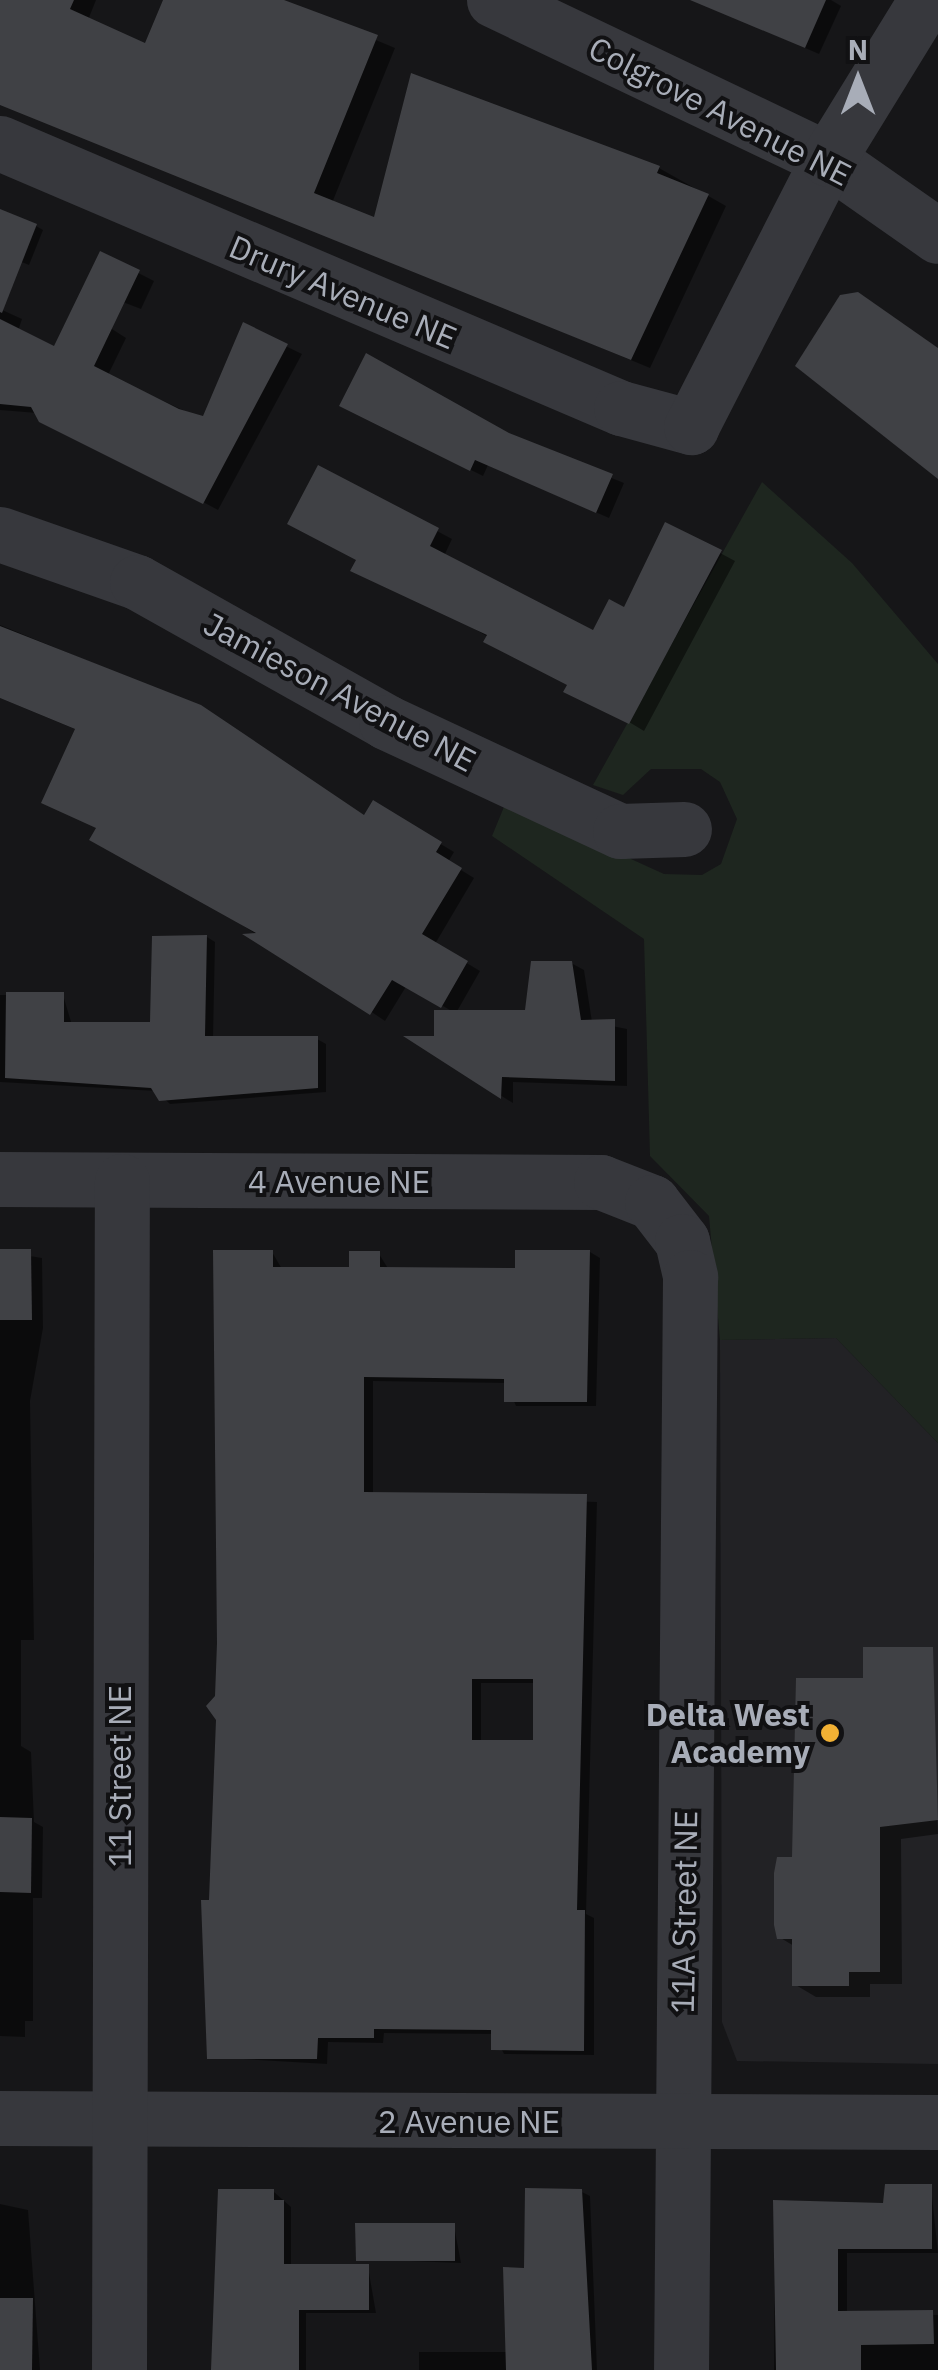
<!DOCTYPE html>
<html>
<head>
<meta charset="utf-8">
<style>
  body { margin:0 }
  #map { position:relative; width:938px; height:2370px; overflow:hidden; background:#161618; font-family:"IBM Plex Sans",sans-serif }
  div>[style] { position:absolute }
  .built>* { inset:0; background:#222225 }
  .green>* { inset:0; background:#1e261f }
  .shadow>* { inset:0; background:#0007 }
  .building>* { inset:0; background:#404145 }
  .minor>* { height:55px; margin:-27.5px; padding:0 27.5px; transform-origin:27.5px; border-radius:27.5px; background:#37383d }
  .dots>* { width:28px; height:28px; translate:-50% -50%; box-sizing:border-box; border:5px solid #111113; border-radius:50% }
  span { translate:-50% -50%; white-space:nowrap; text-align:center; line-height:1.15; -webkit-text-stroke:8px #111113; paint-order:stroke }
  .street-label { font-size:32px; color:#a8adb8 }
  .poi-label { font-size:32px; color:#a8adb8; font-weight:700 }
  .right { translate:-100% -50%; text-align:right }
  .north { position:absolute; left:808px; top:30px; width:100px; height:100px; -webkit-text-stroke:8px #111113; paint-order:stroke; rotate:0deg; font-size:28px; font-weight:700; line-height:40px; text-align:center; color:#a8adb8 }
  .north::after { content:''; display:block; margin:auto; width:35px; height:45px; background:#a8adb8; clip-path:polygon(50% 0,100% 100%,50% 72%,0 100%) }
</style>
</head>
<body>
<div id="map">
  <div class="built">
    <div style="clip-path:polygon(836px 1338px,938px 1443px,938px 2064px,737px 2061px,722px 2022px,720px 1340px)"></div>
  </div>
  <div class="green">
    <div style="clip-path:polygon(762px 482px,852px 563px,938px 664px,938px 1443px,836px 1338px,720px 1340px,709px 1216px,650px 1156px,644px 939px,492px 836px,506px 802px,664px 874px,702px 875px,721px 864px,737px 819px,720px 782px,701px 769px,651px 769px,623px 795px,593px 785px)"></div>
  </div>
  <div class="shadow">
    <div style="clip-path:polygon(0 0,96px 0,88px 20px,147px 46px,165px 0,280px 0,395px 48px,332px 203px,376px 220px,659px 168px,726px 206px,650px 368px,0 98px)"></div>
    <div style="clip-path:polygon(695px 0,831px 0,841px 6px,819px 54px)"></div>
    <div style="clip-path:polygon(36px 226px,43px 230px,29px 265px,0 253px)"></div>
    <div style="clip-path:polygon(101px 254px,154px 281px,141px 309px,102px 294px)"></div>
    <div style="clip-path:polygon(0 309px,22px 319px,18px 331px,56px 350px,69px 321px,112px 329px,126px 338px,108px 375px,204px 420px,244px 326px,302px 354px,218px 510px,37px 413px,0 410px)"></div>
    <div style="clip-path:polygon(354px 412px,508px 436px,624px 483px,609px 518px,488px 465px,483px 476px)"></div>
    <div style="clip-path:polygon(319px 468px,452px 539px,444px 556px,594px 633px,720px 553px,735px 561px,644px 731px,359px 559px)"></div>
    <div style="clip-path:polygon(0 625px,200px 707px,366px 817px,374px 804px,454px 852px,448px 862px,474px 878px,435px 944px,480px 971px,456px 1013px,527px 1013px,571px 963px,584px 970px,592px 1022px,627px 1029px,627px 1086px,513px 1082px,513px 1103px,436px 1055px,455px 1013px,407px 985px,385px 1021px,98px 828px,77px 730px,0 698px)"></div>
    <div style="clip-path:polygon(207px 937px,215px 942px,213px 1039px,317px 1039px,326px 1044px,326px 1092px,170px 1104px,156px 1091px,0 1082px,0 995px,63px 995px,72px 1025px,153px 1025px)"></div>
    <div style="clip-path:polygon(0 1251px,42px 1258px,43px 1328px,30px 1401px,34px 1640px,21px 1640px,21px 1746px,31px 1752px,34px 1822px,43px 1827px,42px 1898px,33px 1898px,33px 2021px,25px 2021px,25px 2037px,0 2036px)"></div>
    <div style="clip-path:polygon(evenodd,272px 1252px,282px 1269px,352px 1269px,379px 1254px,389px 1270px,518px 1271px,590px 1252px,600px 1258px,596px 1406px,516px 1406px,506px 1383px,373px 1381px,373px 1495px,597px 1502px,586px 1914px,594px 1918px,594px 2055px,504px 2054px,494px 2034px,384px 2033px,383px 2043px,328px 2042px,327px 2064px,210px 2057px,218px 1697px,272px 1252px,481px 1683px,535px 1683px,535px 1742px,481px 1742px,481px 1683px)"></div>
    <div style="clip-path:polygon(932px 1649px,938px 1834px,901px 1839px,902px 1984px,870px 1984px,870px 1997px,816px 1997px,794px 1984px,794px 1946px,779px 1937px,794px 1860px,865px 1681px)"></div>
    <div style="clip-path:polygon(931px 2187px,938px 2253px,847px 2253px,847px 2313px,938px 2315px,938px 2370px,774px 2370px,775px 2202px,885px 2205px)"></div>
    <div style="clip-path:polygon(274px 2192px,291px 2207px,291px 2267px,368px 2267px,376px 2313px,306px 2313px,306px 2370px,218px 2370px)"></div>
    <div style="clip-path:polygon(582px 2192px,590px 2196px,597px 2370px,419px 2370px,419px 2352px,508px 2352px,526px 2270px)"></div>
    <div style="clip-path:polygon(0 2204px,28px 2210px,40px 2370px,0 2370px)"></div>
    <div style="clip-path:polygon(454px 2226px,461px 2263px,358px 2259px)"></div>
  </div>
  <div class="building">
    <div style="clip-path:polygon(0 0,74px 0,70px 9px,145px 43px,163px 0,284px 0,378px 35px,314px 193px,374px 217px,411px 73px,660px 166px,657px 173px,709px 194px,631px 360px,0 105px)"></div>
    <div style="clip-path:polygon(690px 0,826px 0,805px 48px)"></div>
    <div style="clip-path:polygon(0 209px,37px 224px,2px 313px,0 312px)"></div>
    <div style="clip-path:polygon(100px 251px,140px 270px,94px 366px,179px 409px,203px 416px,243px 322px,288px 344px,203px 504px,39px 422px,31px 407px,0 404px,0 319px,54px 346px)"></div>
    <div style="clip-path:polygon(858px 292px,938px 348px,938px 479px,795px 366px,840px 295px)"></div>
    <div style="clip-path:polygon(366px 353px,509px 433px,613px 474px,596px 513px,475px 460px,470px 471px,339px 406px)"></div>
    <div style="clip-path:polygon(318px 465px,439px 528px,430px 546px,593px 630px,609px 599px,624px 607px,665px 522px,722px 550px,629px 724px,563px 692px,567px 685px,483px 642px,487px 635px,350px 571px,356px 560px,287px 524px)"></div>
    <div style="clip-path:polygon(0 626px,201px 705px,364px 815px,373px 800px,442px 842px,436px 852px,462px 868px,422px 934px,468px 961px,441px 1008px,392px 980px,370px 1015px,242px 934px,256px 933px,89px 840px,96px 828px,41px 803px,75px 729px,0 698px)"></div>
    <div style="clip-path:polygon(207px 935px,205px 1036px,318px 1036px,318px 1088px,159px 1101px,151px 1088px,5px 1078px,6px 992px,64px 992px,64px 1022px,150px 1022px,152px 936px)"></div>
    <div style="clip-path:polygon(531px 961px,572px 961px,581px 1020px,615px 1019px,615px 1081px,502px 1077px,501px 1099px,403px 1036px,434px 1036px,434px 1010px,525px 1010px)"></div>
    <div style="clip-path:polygon(0 1249px,31px 1249px,32px 1320px,0 1320px)"></div>
    <div style="clip-path:polygon(evenodd,213px 1250px,273px 1250px,273px 1267px,349px 1267px,349px 1251px,380px 1251px,380px 1267px,515px 1268px,515px 1250px,590px 1250px,587px 1402px,504px 1402px,504px 1379px,364px 1377px,364px 1492px,587px 1494px,577px 1910px,585px 1910px,584px 2051px,491px 2050px,491px 2030px,374px 2029px,374px 2038px,318px 2038px,317px 2059px,207px 2059px,201px 1900px,209px 1900px,216px 1720px,206px 1706px,215px 1696px,217px 1643px,213px 1250px,472px 1679px,533px 1679px,533px 1740px,472px 1740px,472px 1679px)"></div>
    <div style="clip-path:polygon(863px 1647px,933px 1647px,938px 1820px,880px 1827px,880px 1972px,849px 1972px,849px 1986px,792px 1986px,792px 1939px,777px 1939px,774px 1925px,774px 1873px,777px 1857px,792px 1857px,796px 1678px,863px 1678px)"></div>
    <div style="clip-path:polygon(0 1817px,32px 1818px,31px 1893px,0 1892px)"></div>
    <div style="clip-path:polygon(885px 2184px,932px 2184px,932px 2249px,838px 2249px,838px 2311px,933px 2310px,934px 2344px,861px 2345px,861px 2370px,776px 2370px,773px 2200px,883px 2203px)"></div>
    <div style="clip-path:polygon(525px 2188px,582px 2189px,592px 2370px,506px 2370px,503px 2267px,524px 2268px)"></div>
    <div style="clip-path:polygon(218px 2189px,274px 2189px,274px 2200px,284px 2200px,284px 2264px,369px 2264px,369px 2310px,299px 2310px,299px 2370px,211px 2370px)"></div>
    <div style="clip-path:polygon(355px 2223px,455px 2223px,455px 2261px,356px 2261px)"></div>
    <div style="clip-path:polygon(0 2298px,33px 2298px,32px 2370px,0 2370px)"></div>
  </div>
  <div class="minor">
    <div style="left:494px;top:0;width:370px;rotate:25.5deg"></div>
    <div style="left:828px;top:159px;width:134px;rotate:35deg"></div>
    <div style="left:0;top:143px;width:675px;rotate:23.11deg"></div>
    <div style="left:621px;top:408px;width:73px;rotate:15.2deg"></div>
    <div style="left:691px;top:427px;width:301px;rotate:-62.9deg"></div>
    <div style="left:828px;top:159px;width:187px;rotate:-58.4deg"></div>
    <div style="left:0;top:534px;width:145px;rotate:19.3deg"></div>
    <div style="left:137px;top:582px;width:286px;rotate:29.3deg"></div>
    <div style="left:386px;top:722px;width:258px;rotate:25deg"></div>
    <div style="left:620px;top:831px;width:64px;rotate:-1.8deg"></div>
    <div style="left:0;top:1179px;width:601px;rotate:0.29deg"></div>
    <div style="left:601px;top:1182px;width:55px;rotate:21.4deg"></div>
    <div style="left:652px;top:1202px;width:49px;rotate:52.4deg"></div>
    <div style="left:682px;top:1241px;width:37px;rotate:77deg"></div>
    <div style="left:690px;top:1277px;width:1093px;rotate:90.47deg"></div>
    <div style="left:0;top:2118px;width:938px;rotate:0.24deg"></div>
    <div style="left:119px;top:2370px;width:1189px;rotate:-89.86deg"></div>
  </div>
  <div class="dots">
    <div style="left:830px;top:1733px;background:#f2b134"></div>
  </div>
  <div class="street-label">
    <span style="left:720px;top:111px;rotate:27deg">Colgrove Avenue NE</span>
    <span style="left:343px;top:292px;rotate:23deg">Drury Avenue NE</span>
    <span style="left:340px;top:692px;rotate:28deg">Jamieson Avenue NE</span>
    <span style="left:339px;top:1181px">4 Avenue NE</span>
    <span style="left:119px;top:1776px;rotate:-90deg">11 Street NE</span>
    <span style="left:684px;top:1912px;rotate:-89deg">11A Street NE</span>
    <span style="left:469px;top:2121px">2 Avenue NE</span>
  </div>
  <div class="poi-label">
    <span class="right" style="left:810px;top:1733px">Delta West<br>Academy</span>
  </div>
  <div class="north">N</div>
</div>
</body>
</html>
